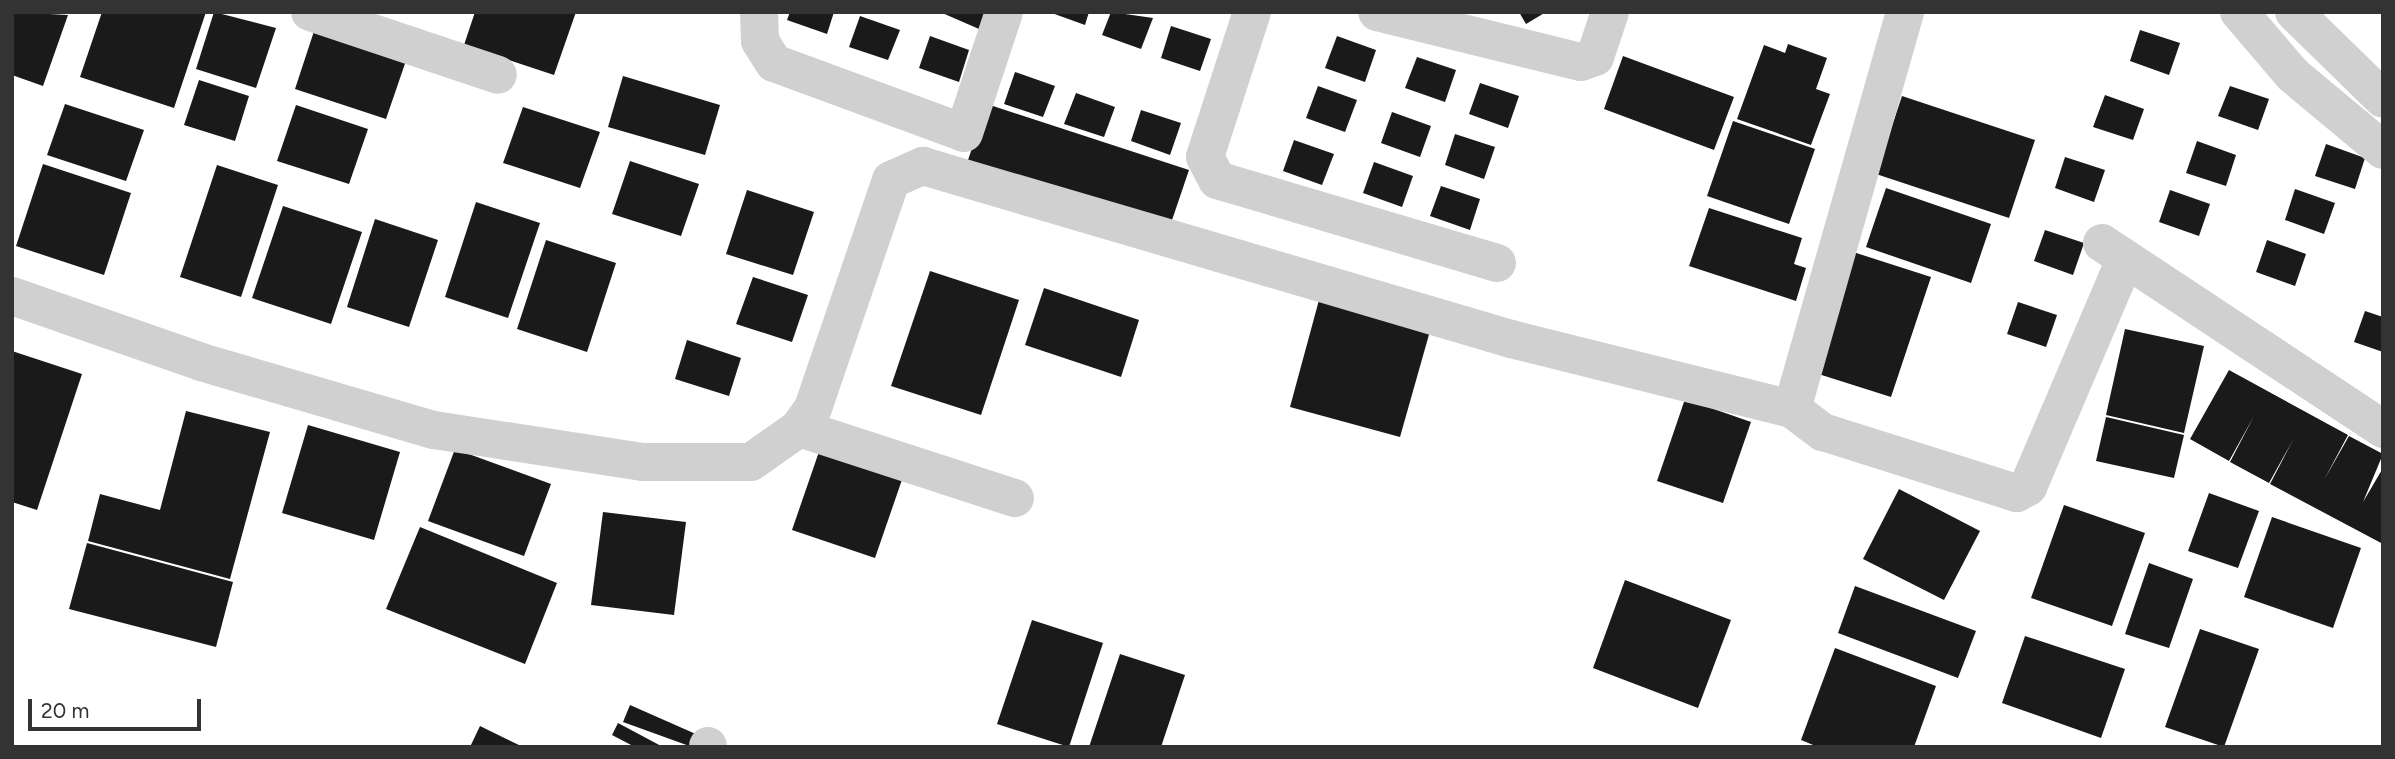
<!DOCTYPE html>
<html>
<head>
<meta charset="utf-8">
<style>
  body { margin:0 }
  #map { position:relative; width:2395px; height:759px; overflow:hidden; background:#fff; font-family:Figtree,sans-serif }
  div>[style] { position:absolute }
  .building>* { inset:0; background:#1a1a1a }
  .street>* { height:38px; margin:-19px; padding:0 19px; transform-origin:19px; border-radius:19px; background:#d0d0d0 }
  span { translate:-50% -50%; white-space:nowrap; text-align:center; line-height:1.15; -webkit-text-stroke:7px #fff; paint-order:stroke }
  .frame { position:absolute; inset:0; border:14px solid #333; pointer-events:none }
  .scale { position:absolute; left:28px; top:699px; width:173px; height:32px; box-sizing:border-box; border:4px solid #333; border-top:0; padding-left:9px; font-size:21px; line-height:24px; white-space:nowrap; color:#333; -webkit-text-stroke:5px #fff; paint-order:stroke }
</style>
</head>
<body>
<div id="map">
  <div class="building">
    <div style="clip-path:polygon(12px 12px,68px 15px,43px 86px,12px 75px)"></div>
    <div style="clip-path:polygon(102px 12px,206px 12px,174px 108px,80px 77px)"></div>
    <div style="clip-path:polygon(214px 12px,276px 28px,256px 88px,196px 69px)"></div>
    <div style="clip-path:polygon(475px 12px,576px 12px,554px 75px,464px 45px)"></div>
    <div style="clip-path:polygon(790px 12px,834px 12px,827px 34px,787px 20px)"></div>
    <div style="clip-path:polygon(940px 12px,985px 12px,979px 29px)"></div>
    <div style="clip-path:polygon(1049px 12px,1089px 12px,1085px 25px)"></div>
    <div style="clip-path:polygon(1111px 12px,1153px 18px,1141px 49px,1102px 35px)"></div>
    <div style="clip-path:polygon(1519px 12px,1546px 12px,1526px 24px)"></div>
    <div style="clip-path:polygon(860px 16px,900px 30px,888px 60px,849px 47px)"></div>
    <div style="clip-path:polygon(318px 19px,410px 49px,386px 119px,295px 89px)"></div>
    <div style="clip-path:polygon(1171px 26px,1211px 39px,1200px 71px,1161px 58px)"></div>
    <div style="clip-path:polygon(2140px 30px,2180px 43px,2169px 75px,2130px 61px)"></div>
    <div style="clip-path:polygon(930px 36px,969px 50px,959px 82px,919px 68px)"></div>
    <div style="clip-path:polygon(1337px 36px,1376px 50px,1365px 82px,1325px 68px)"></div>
    <div style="clip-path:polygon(1788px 44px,1827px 58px,1816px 89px,1830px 94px,1811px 145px,1737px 119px,1764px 45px,1785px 53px)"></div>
    <div style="clip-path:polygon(1623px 56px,1734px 97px,1714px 150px,1604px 109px)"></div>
    <div style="clip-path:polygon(1417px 57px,1456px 70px,1445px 102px,1405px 88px)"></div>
    <div style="clip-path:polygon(1015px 72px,1055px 86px,1043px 117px,1004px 104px)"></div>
    <div style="clip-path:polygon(623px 76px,720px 105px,705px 155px,608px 127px)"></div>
    <div style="clip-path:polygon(199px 80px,249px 96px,235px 141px,184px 125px)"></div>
    <div style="clip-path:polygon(1480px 83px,1519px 96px,1508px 128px,1469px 114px)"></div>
    <div style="clip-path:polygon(1318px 86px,1357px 100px,1345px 132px,1306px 118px)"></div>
    <div style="clip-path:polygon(2230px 86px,2269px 99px,2258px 130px,2218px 116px)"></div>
    <div style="clip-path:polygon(1076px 93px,1115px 107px,1104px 137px,1064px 124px)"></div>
    <div style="clip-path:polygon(2105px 95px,2144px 109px,2133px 140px,2093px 127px)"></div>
    <div style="clip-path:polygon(1902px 96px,2035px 140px,2009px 218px,1876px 174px)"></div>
    <div style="clip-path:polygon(65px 104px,144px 130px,126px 181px,47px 155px)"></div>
    <div style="clip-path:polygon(987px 104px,1189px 170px,1170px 226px,968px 160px)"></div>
    <div style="clip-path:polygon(296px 105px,368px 129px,349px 184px,277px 161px)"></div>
    <div style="clip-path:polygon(523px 107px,600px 132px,580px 188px,503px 163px)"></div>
    <div style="clip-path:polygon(1141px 110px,1181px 123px,1170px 155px,1131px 141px)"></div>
    <div style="clip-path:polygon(1392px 112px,1431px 126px,1420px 157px,1381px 143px)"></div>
    <div style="clip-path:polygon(1733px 121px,1815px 149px,1789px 224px,1707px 196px)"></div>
    <div style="clip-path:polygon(1455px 134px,1495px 147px,1484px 179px,1445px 165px)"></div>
    <div style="clip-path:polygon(1294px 140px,1334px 154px,1322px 185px,1283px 171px)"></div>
    <div style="clip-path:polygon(2197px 141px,2236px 155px,2226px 186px,2186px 173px)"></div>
    <div style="clip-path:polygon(2326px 144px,2365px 158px,2355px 189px,2315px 176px)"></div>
    <div style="clip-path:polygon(2065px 157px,2105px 170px,2094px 202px,2055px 188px)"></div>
    <div style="clip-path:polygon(630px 161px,699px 184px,681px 236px,612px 214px)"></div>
    <div style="clip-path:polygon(1374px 162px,1413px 176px,1402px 207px,1363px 193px)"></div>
    <div style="clip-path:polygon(43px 164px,131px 193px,104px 275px,16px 246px)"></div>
    <div style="clip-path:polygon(217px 165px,278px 185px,241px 297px,180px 277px)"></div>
    <div style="clip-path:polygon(1441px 186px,1480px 199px,1470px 230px,1430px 216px)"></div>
    <div style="clip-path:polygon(1886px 188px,1991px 224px,1971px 283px,1866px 247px)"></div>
    <div style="clip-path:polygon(2295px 189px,2335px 203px,2324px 234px,2285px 220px)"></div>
    <div style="clip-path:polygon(747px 190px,814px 212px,793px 275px,726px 254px)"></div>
    <div style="clip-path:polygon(2170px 190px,2210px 204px,2199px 236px,2159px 222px)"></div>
    <div style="clip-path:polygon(476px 202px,540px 223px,508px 318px,445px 297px)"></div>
    <div style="clip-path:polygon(283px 206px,362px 232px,331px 324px,252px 298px)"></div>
    <div style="clip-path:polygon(1709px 208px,1802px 238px,1794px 264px,1806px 268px,1796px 301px,1689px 266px)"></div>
    <div style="clip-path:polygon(375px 219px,438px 240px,409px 327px,347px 307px)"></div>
    <div style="clip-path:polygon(2045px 230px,2084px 243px,2073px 275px,2034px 261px)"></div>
    <div style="clip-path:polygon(546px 240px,616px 263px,587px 352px,517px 329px)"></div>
    <div style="clip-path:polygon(2267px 240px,2306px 254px,2295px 286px,2256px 272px)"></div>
    <div style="clip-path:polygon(1850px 251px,1931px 277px,1891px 397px,1809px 371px)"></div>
    <div style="clip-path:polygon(930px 271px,1019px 300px,981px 415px,891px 386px)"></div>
    <div style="clip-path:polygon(753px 277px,808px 295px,792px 342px,736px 324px)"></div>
    <div style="clip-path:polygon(1044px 288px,1139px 320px,1121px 377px,1025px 345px)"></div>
    <div style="clip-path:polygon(1319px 300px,1430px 331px,1400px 437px,1290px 407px)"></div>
    <div style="clip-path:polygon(2018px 302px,2057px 315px,2046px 347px,2007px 334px)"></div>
    <div style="clip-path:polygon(2365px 311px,2383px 317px,2383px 352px,2354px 342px)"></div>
    <div style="clip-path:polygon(2125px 329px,2204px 346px,2184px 433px,2106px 415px)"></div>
    <div style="clip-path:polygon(687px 340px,741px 358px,729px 396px,675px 379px)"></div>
    <div style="clip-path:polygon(12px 351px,82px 374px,37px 510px,12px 502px)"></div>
    <div style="clip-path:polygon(2229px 370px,2348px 435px,2324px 480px,2349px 436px,2383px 454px,2363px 502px,2383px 468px,2383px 544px,2270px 484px,2294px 438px,2269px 483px,2230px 462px,2254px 416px,2229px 461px,2190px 439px)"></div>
    <div style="clip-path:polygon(1685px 399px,1751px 422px,1723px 503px,1657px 481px)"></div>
    <div style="clip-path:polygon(186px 411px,270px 432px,230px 579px,88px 541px,100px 494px,160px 510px)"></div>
    <div style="clip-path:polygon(2106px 417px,2184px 435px,2174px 478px,2096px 461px)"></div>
    <div style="clip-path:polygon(308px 425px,400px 452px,374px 540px,282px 513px)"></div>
    <div style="clip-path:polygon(822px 443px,905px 471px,875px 558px,792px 530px)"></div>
    <div style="clip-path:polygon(455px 449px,551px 484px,524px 556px,428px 521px)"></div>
    <div style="clip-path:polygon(1899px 489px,1980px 531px,1944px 600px,1863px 559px)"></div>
    <div style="clip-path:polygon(2209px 493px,2259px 511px,2238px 568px,2188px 551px)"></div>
    <div style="clip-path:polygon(2064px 505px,2145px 533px,2112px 626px,2031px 598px)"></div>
    <div style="clip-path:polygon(603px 512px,686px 522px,674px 615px,591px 605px)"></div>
    <div style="clip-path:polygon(2272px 517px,2361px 548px,2333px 628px,2244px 597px)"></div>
    <div style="clip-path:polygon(420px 527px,557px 583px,525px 664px,386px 609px)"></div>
    <div style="clip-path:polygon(87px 543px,233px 582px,216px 647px,69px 609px)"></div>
    <div style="clip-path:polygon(2149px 563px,2193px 579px,2169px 648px,2125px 634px)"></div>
    <div style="clip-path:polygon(1625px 580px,1731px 620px,1698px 708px,1593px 668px)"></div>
    <div style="clip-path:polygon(1855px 586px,1976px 631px,1958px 678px,1838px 633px)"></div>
    <div style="clip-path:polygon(1032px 620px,1103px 643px,1069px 747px,997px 724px)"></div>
    <div style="clip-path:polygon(2200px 629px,2259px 649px,2224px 747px,2165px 727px)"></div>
    <div style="clip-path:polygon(2025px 636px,2125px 669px,2101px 738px,2002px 703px)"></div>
    <div style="clip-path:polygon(1835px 648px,1936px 686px,1914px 747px,1818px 747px,1801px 740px)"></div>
    <div style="clip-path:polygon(1120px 654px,1185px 675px,1161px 747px,1089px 747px)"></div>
    <div style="clip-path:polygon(630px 705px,698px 735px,692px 747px,623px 722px)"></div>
    <div style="clip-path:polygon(618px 723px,663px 747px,635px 747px,612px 735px)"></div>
    <div style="clip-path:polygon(480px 726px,523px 747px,470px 747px)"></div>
  </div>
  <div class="street">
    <div style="left:310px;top:12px;width:198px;rotate:18.5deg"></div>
    <div style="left:759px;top:12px;width:29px;rotate:88deg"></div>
    <div style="left:760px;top:41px;width:26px;rotate:58deg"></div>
    <div style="left:774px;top:63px;width:202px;rotate:20.2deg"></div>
    <div style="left:964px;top:133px;width:127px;rotate:-71.7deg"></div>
    <div style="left:1252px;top:12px;width:152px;rotate:108deg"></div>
    <div style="left:1205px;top:157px;width:26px;rotate:62deg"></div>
    <div style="left:1217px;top:180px;width:292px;rotate:16.5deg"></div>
    <div style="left:1377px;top:12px;width:210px;rotate:13.8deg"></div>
    <div style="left:1581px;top:62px;width:15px;rotate:-20deg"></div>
    <div style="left:1595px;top:57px;width:47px;rotate:-71.6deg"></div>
    <div style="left:2239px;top:12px;width:83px;rotate:49.4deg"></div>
    <div style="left:2293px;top:75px;width:117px;rotate:39.8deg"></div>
    <div style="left:2294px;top:12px;width:124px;rotate:44.3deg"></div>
    <div style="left:2102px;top:243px;width:337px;rotate:33.5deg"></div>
    <div style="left:12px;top:296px;width:200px;rotate:19.2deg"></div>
    <div style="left:201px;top:362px;width:243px;rotate:16.3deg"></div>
    <div style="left:434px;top:430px;width:211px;rotate:8.7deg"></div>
    <div style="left:643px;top:462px;width:108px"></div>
    <div style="left:751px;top:462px;width:59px;rotate:-35.3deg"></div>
    <div style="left:799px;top:428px;width:24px;rotate:-55deg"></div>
    <div style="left:813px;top:408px;width:241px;rotate:-71.1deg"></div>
    <div style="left:891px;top:180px;width:35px;rotate:-24deg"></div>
    <div style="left:923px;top:166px;width:613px;rotate:16.39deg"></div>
    <div style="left:1511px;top:339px;width:290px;rotate:14deg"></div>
    <div style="left:1792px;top:409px;width:39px;rotate:37deg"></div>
    <div style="left:1823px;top:432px;width:203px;rotate:17.5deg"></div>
    <div style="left:2017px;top:493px;width:13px;rotate:-29deg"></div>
    <div style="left:2028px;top:487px;width:245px;rotate:-66.9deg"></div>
    <div style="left:1792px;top:409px;width:413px;rotate:-74.1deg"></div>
    <div style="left:799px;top:428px;width:227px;rotate:18deg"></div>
    <div style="left:708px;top:747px;width:1px;rotate:-90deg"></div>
  </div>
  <div class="frame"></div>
  <div class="scale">20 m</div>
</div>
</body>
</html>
